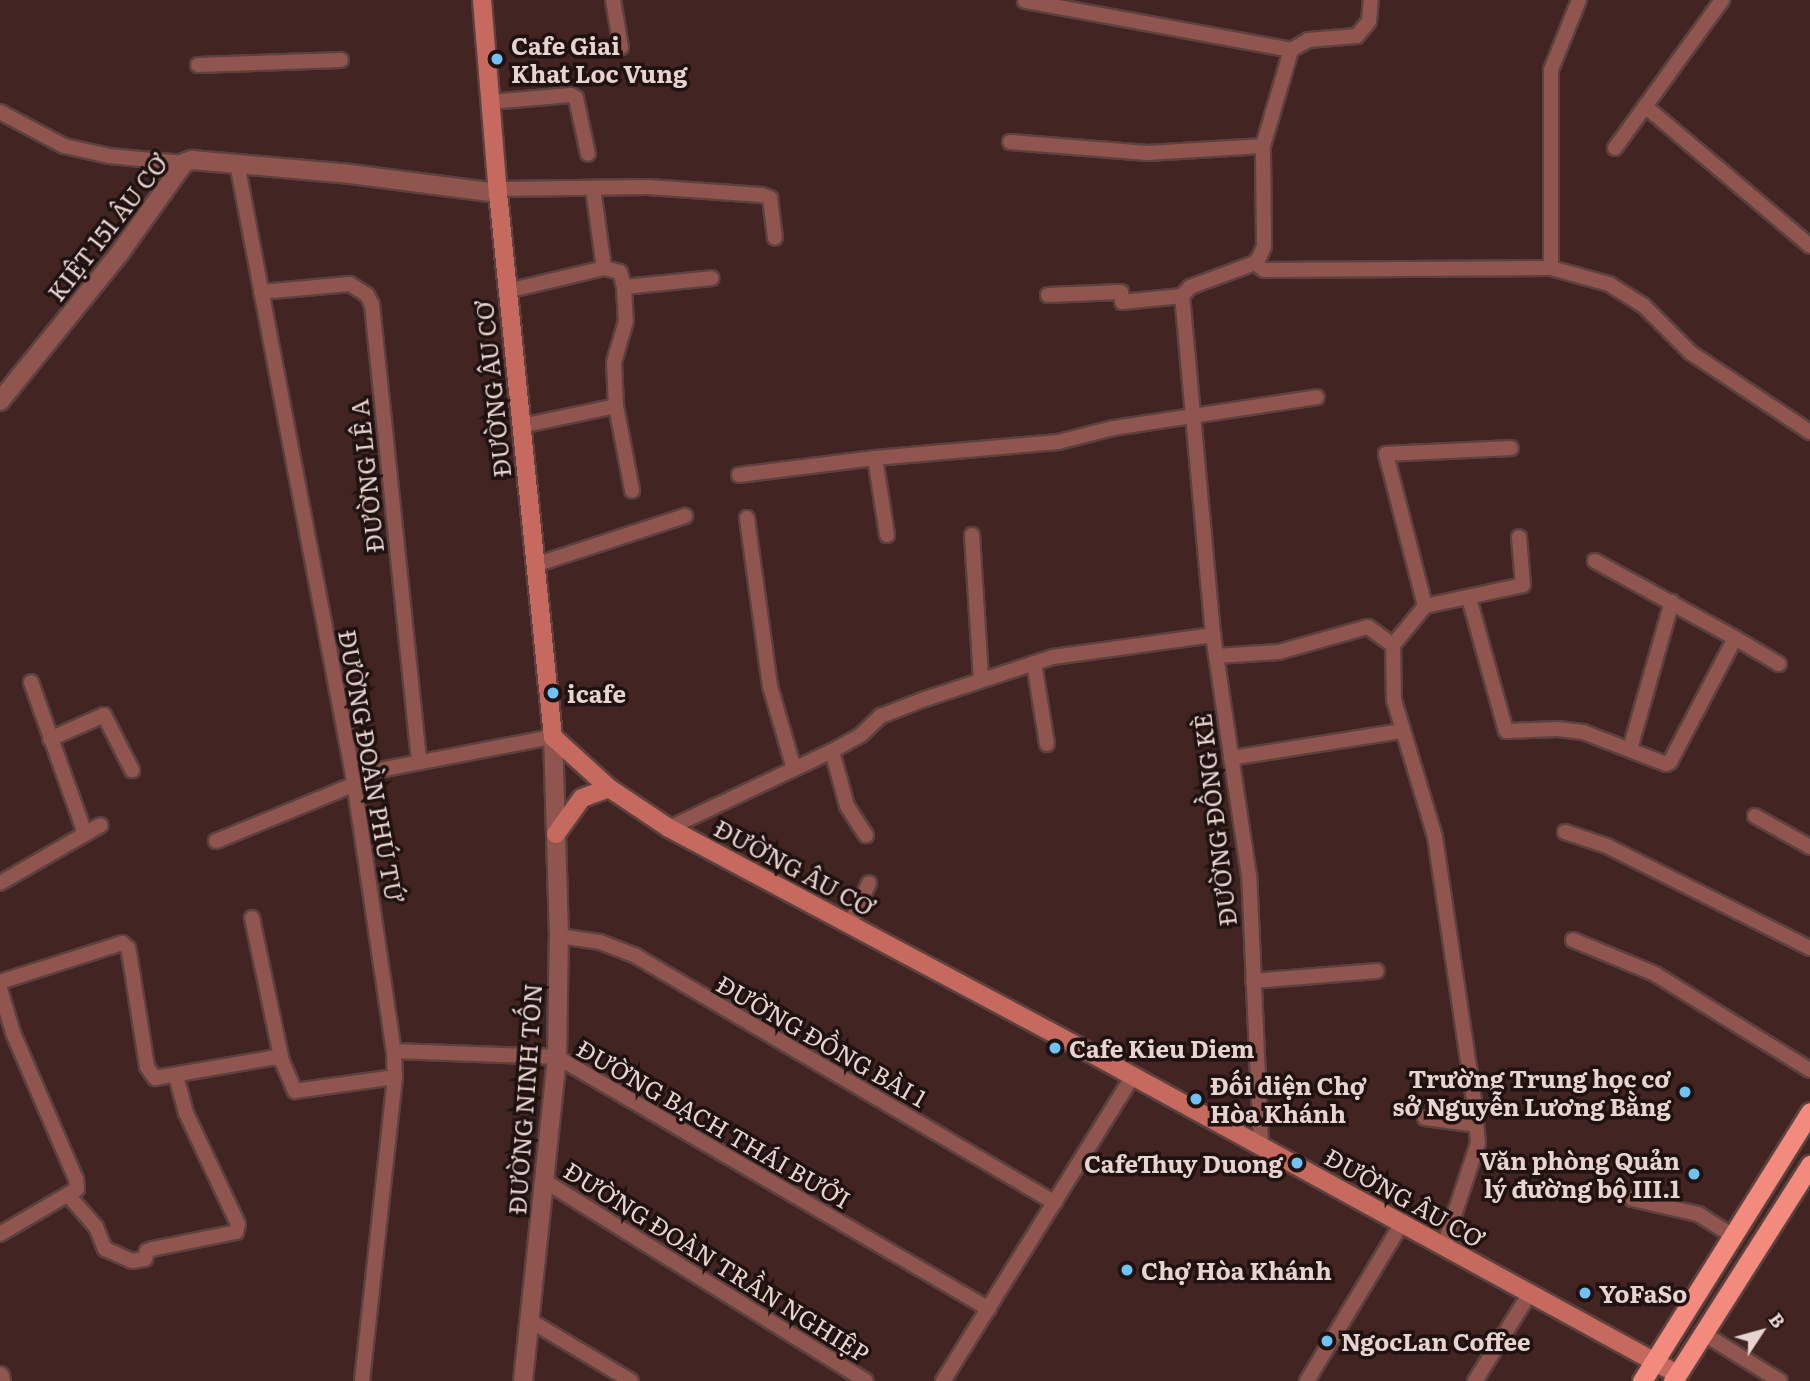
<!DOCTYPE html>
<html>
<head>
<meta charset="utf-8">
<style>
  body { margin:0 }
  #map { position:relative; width:1810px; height:1381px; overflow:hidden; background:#422522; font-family:Literata,serif }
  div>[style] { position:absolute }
  .roads { filter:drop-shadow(2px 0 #5c413e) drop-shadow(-2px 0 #5c413e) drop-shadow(0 2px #5c413e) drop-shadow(0 -2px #5c413e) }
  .minor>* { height:14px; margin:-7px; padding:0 7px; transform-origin:7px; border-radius:7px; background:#90554e }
  .tertiary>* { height:18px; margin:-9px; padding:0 9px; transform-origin:9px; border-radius:9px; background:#90554e }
  .secondary>* { height:18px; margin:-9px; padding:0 9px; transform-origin:9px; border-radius:9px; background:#c6695e }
  .trunk>* { height:19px; margin:-9.5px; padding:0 9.5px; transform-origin:9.5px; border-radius:9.5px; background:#f28a7e }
  .dots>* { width:19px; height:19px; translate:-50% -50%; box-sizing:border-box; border:4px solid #1f1211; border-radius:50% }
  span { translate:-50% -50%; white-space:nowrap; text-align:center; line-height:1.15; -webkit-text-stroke:7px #1f1211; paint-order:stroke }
  .poi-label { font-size:24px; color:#e7d4d1; font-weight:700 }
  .left { translate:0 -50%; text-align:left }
  .right { translate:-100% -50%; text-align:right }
  .street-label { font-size:24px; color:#e7d4d1 }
  .north { position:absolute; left:1726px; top:1297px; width:70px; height:70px; -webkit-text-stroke:5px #1f1211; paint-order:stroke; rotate:54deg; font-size:19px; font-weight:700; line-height:28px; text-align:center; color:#e7d4d1 }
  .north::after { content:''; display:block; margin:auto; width:24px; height:32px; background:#e7d4d1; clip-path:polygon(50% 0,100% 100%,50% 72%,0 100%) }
</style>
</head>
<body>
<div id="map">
  <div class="roads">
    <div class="minor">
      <div style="left:613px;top:0;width:48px;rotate:80.3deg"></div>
      <div style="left:1025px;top:1px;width:270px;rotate:10.4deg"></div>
      <div style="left:198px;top:65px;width:143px;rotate:-2deg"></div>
      <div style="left:490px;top:102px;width:81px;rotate:-4.9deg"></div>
      <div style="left:571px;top:95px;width:6px;rotate:31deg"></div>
      <div style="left:576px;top:98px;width:57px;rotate:77.9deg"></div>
      <div style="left:1645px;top:106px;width:216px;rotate:40.3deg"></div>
      <div style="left:0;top:112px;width:72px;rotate:28deg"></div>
      <div style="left:64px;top:146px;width:46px;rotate:12.5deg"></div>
      <div style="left:109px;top:156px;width:75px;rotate:5.3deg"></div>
      <div style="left:1010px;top:142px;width:138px;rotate:4.6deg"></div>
      <div style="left:1148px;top:153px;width:115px;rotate:-3.5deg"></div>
      <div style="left:1615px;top:148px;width:183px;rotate:-54.1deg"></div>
      <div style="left:237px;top:163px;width:623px;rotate:79.27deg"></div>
      <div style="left:353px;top:775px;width:279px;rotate:81.6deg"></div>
      <div style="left:394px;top:1051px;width:26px;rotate:88deg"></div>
      <div style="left:395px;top:1077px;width:306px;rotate:96.2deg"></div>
      <div style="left:593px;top:188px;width:81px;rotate:82.2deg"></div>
      <div style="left:498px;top:189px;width:150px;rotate:-0.8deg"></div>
      <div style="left:648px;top:187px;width:114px;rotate:4deg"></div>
      <div style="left:762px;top:195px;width:9px;rotate:21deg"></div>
      <div style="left:770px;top:198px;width:40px;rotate:82.9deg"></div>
      <div style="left:1255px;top:263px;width:11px;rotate:38deg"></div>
      <div style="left:1264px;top:270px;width:287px;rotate:-0.4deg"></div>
      <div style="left:1551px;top:268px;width:60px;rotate:15.4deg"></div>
      <div style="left:1609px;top:284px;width:40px;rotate:32deg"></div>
      <div style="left:1643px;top:305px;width:68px;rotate:45deg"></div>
      <div style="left:1691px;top:353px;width:143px;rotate:33.6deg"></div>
      <div style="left:1551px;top:268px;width:198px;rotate:-90deg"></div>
      <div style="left:1551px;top:70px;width:75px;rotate:-68.2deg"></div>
      <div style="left:624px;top:287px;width:88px;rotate:-5.8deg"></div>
      <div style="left:507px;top:291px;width:100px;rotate:-13.3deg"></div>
      <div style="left:604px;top:268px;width:16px;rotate:14deg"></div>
      <div style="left:620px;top:272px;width:16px;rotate:75deg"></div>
      <div style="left:624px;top:287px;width:34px;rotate:87deg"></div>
      <div style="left:626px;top:321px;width:43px;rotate:106.3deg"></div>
      <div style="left:614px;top:362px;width:44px;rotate:87.4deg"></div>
      <div style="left:616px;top:406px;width:97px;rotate:168.1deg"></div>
      <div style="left:261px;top:292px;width:89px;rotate:-5.1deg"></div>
      <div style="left:350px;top:284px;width:20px;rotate:33deg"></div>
      <div style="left:367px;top:295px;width:11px;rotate:63deg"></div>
      <div style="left:372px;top:305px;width:459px;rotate:84.1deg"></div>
      <div style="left:1048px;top:295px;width:73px;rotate:-2.4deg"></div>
      <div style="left:1121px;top:292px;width:10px;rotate:84deg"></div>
      <div style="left:1122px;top:302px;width:60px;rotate:-5.7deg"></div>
      <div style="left:616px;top:406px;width:86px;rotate:79.2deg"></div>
      <div style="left:875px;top:458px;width:78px;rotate:81.1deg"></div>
      <div style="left:739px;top:475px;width:137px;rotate:-7.1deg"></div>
      <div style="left:875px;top:458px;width:184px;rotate:-5deg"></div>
      <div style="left:1058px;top:442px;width:57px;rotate:-14.3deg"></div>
      <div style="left:1113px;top:428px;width:206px;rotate:-8.6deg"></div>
      <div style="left:747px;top:518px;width:170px;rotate:82.2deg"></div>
      <div style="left:770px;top:686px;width:86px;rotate:73.9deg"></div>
      <div style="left:972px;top:535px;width:145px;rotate:86.4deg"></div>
      <div style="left:535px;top:565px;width:158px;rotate:-18.1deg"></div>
      <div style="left:1469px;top:598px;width:138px;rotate:74.5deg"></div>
      <div style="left:1506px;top:731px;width:52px;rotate:-2.2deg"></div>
      <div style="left:1558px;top:729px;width:25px;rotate:7deg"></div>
      <div style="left:1583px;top:732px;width:89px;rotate:21.1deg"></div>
      <div style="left:1666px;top:764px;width:4px;rotate:-27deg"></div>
      <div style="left:1670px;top:762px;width:140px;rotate:-62.3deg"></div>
      <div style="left:1735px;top:638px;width:160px;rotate:-151.2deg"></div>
      <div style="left:1425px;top:606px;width:157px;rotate:-104.4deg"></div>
      <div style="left:1386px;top:454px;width:125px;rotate:-2.7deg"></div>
      <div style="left:1735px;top:638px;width:51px;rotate:30.6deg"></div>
      <div style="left:1393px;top:645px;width:55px;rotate:89deg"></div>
      <div style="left:1394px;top:700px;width:143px;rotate:73.3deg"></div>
      <div style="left:1435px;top:837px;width:267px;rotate:81.6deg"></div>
      <div style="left:1474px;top:1101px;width:42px;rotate:84.6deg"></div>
      <div style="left:1478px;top:1143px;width:108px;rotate:108.3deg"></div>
      <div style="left:1393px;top:645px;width:50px;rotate:-50.6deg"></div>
      <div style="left:1425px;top:606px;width:100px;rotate:-12.1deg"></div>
      <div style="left:1523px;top:585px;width:48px;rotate:-94.8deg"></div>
      <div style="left:1216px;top:656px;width:63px;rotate:-3.6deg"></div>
      <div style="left:1279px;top:652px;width:92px;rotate:-15.7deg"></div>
      <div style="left:1368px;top:627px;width:31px;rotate:36deg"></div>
      <div style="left:1034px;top:663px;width:82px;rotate:80.9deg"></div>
      <div style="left:31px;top:682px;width:161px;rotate:70.4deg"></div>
      <div style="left:50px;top:739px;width:59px;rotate:-24deg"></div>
      <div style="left:104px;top:715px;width:62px;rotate:63deg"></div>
      <div style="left:1630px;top:749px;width:153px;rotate:-74.1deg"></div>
      <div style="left:832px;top:751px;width:57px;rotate:74.7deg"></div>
      <div style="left:847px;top:806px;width:35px;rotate:57deg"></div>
      <div style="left:1231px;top:758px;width:173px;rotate:-9deg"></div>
      <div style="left:353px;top:775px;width:204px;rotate:-10.8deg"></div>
      <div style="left:1755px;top:816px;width:63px;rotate:29.4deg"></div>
      <div style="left:669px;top:828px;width:180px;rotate:-25.3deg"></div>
      <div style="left:832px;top:751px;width:33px;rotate:-29deg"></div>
      <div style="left:861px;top:735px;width:28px;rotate:-44deg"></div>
      <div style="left:881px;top:716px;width:44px;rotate:-21.3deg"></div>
      <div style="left:922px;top:700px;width:138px;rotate:-18.2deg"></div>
      <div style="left:1053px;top:657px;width:162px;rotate:-7.8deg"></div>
      <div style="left:1565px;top:832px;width:44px;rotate:18.4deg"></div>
      <div style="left:1607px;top:846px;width:227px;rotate:26.7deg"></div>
      <div style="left:216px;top:841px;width:150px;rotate:-22.3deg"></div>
      <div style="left:0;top:883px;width:116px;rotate:-29.9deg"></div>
      <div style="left:252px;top:918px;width:146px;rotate:78.2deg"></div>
      <div style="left:850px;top:924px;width:45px;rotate:-65.1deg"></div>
      <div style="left:559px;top:936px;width:41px;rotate:8.3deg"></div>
      <div style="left:600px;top:942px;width:39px;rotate:21deg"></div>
      <div style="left:636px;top:956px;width:486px;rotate:30.5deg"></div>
      <div style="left:1573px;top:940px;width:89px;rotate:22.5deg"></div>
      <div style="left:1655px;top:974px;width:182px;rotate:31.8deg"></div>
      <div style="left:1253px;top:981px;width:124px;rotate:-4.6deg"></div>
      <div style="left:0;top:982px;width:128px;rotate:-17.7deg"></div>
      <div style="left:122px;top:943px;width:8px;rotate:40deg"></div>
      <div style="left:128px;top:948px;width:10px;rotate:79deg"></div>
      <div style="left:130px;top:958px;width:110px;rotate:81.1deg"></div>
      <div style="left:147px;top:1067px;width:14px;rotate:54deg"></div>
      <div style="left:155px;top:1078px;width:123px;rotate:-9.8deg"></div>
      <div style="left:276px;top:1057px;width:7px;rotate:34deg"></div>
      <div style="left:282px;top:1061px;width:33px;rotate:67deg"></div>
      <div style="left:295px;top:1091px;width:101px;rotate:-8deg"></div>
      <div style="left:0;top:989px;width:46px;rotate:73.5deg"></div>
      <div style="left:13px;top:1033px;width:159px;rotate:66.7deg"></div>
      <div style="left:76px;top:1179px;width:10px;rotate:84deg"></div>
      <div style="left:77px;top:1189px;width:89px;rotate:149.7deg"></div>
      <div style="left:394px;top:1051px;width:163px;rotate:2.1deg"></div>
      <div style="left:557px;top:1057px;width:500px;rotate:30.26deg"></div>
      <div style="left:1425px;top:1118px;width:51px;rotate:7.8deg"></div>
      <div style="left:1261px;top:1146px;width:270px;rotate:-92.5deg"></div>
      <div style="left:1249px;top:876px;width:244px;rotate:-98.5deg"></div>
      <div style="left:1213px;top:635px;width:340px;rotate:-95.2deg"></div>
      <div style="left:1182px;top:296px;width:12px;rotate:-48deg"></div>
      <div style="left:1190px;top:287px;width:69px;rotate:-20.3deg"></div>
      <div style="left:1255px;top:263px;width:9px;rotate:-54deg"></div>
      <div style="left:1260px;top:256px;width:11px;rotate:-68deg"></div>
      <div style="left:1264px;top:246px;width:100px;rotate:-90.6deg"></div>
      <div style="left:1263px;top:146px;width:100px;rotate:-73.7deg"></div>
      <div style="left:1291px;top:50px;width:20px;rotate:-30deg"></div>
      <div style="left:1308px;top:40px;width:49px;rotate:-4.7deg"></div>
      <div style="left:1357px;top:36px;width:19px;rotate:-51deg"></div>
      <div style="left:1369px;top:21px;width:21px;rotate:-85deg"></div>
      <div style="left:543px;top:1180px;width:380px;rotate:31.9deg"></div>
      <div style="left:68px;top:1195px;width:43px;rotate:48.8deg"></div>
      <div style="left:96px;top:1227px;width:24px;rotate:68deg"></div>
      <div style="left:105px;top:1249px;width:30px;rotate:24deg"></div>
      <div style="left:132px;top:1261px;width:13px;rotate:-9deg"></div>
      <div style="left:145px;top:1259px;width:8px;rotate:-76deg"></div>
      <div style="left:147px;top:1251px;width:5px;rotate:-22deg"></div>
      <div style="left:152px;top:1249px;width:86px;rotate:-11.4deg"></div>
      <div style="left:236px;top:1232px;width:8px;rotate:-76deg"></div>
      <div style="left:238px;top:1224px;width:123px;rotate:-115.1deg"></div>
      <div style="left:186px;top:1113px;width:39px;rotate:-105deg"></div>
      <div style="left:1632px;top:1199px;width:68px;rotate:12.8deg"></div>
      <div style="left:1698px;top:1214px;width:40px;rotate:32deg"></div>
      <div style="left:529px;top:1320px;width:119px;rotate:30.9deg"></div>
      <div style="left:1704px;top:1334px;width:89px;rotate:31.7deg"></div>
      <div style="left:943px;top:1381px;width:359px;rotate:-58.1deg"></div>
      <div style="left:1307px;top:1381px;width:184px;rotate:-59deg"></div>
      <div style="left:1475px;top:1381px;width:104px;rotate:-58deg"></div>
    </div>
    <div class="tertiary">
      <div style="left:0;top:401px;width:189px;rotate:-51deg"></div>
      <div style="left:119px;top:254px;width:112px;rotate:-54.5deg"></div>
      <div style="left:184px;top:163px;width:9px;rotate:-21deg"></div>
      <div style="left:192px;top:160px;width:151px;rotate:5deg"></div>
      <div style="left:342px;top:173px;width:157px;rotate:7.3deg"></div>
      <div style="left:0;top:1376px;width:5px;rotate:79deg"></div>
      <div style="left:523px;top:1381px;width:326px;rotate:-84deg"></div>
      <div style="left:557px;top:1057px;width:121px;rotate:-89.1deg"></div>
      <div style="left:559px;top:936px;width:199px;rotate:-91.7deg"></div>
    </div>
    <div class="secondary">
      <div style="left:482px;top:0;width:194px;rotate:85.3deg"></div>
      <div style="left:498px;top:193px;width:547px;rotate:84.23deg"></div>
      <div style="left:553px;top:737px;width:76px;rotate:42.3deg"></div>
      <div style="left:609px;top:788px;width:72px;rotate:33.7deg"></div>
      <div style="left:669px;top:828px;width:486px;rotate:28.1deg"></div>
      <div style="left:1098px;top:1057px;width:660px;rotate:28.7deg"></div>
      <div style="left:556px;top:834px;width:44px;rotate:-54.2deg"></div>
      <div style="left:582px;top:798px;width:29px;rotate:-20deg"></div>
    </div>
    <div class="trunk">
      <div style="left:1642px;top:1381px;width:317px;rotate:-58deg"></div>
      <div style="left:1673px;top:1381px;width:256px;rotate:-57.6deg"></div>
    </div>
  </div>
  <div class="dots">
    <div style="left:497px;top:59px;background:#70c1f4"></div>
    <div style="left:553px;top:693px;background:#70c1f4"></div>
    <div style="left:1055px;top:1048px;background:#70c1f4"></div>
    <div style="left:1685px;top:1092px;background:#70c1f4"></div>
    <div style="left:1196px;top:1099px;background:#70c1f4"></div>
    <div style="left:1297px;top:1163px;background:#70c1f4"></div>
    <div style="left:1694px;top:1174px;background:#70c1f4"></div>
    <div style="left:1127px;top:1270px;background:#70c1f4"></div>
    <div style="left:1585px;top:1293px;background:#70c1f4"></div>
    <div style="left:1327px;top:1341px;background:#70c1f4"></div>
  </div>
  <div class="poi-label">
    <span class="left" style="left:511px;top:59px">Cafe Giai<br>Khat Loc Vung</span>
    <span class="left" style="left:567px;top:693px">icafe</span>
    <span class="left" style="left:1069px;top:1048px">Cafe Kieu Diem</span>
    <span class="right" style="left:1671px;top:1092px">Trường Trung học cơ<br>sở Nguyễn Lương Bằng</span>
    <span class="left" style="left:1210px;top:1099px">Đối diện Chợ<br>Hòa Khánh</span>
    <span class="right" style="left:1680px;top:1174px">Văn phòng Quản<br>lý đường bộ III.1</span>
    <span class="right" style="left:1283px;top:1163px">CafeThuy Duong</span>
    <span class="left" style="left:1141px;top:1270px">Chợ Hòa Khánh</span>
    <span class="left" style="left:1599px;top:1293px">YoFaSo</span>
    <span class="left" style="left:1341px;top:1341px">NgocLan Coffee</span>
  </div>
  <div class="street-label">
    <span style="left:107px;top:227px;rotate:-52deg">KIỆT 151 ÂU CƠ</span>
    <span style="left:492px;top:389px;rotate:-96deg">ĐƯỜNG ÂU CƠ</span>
    <span style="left:366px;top:476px;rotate:-96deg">ĐƯỜNG LÊ A</span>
    <span style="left:372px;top:766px;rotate:80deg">ĐƯỜNG ĐOÀN PHÚ TỨ</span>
    <span style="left:1214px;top:820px;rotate:-97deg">ĐƯỜNG ĐỒNG KÈ</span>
    <span style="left:795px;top:867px;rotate:28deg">ĐƯỜNG ÂU CƠ</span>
    <span style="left:822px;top:1040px;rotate:30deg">ĐƯỜNG ĐỒNG BÀI 1</span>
    <span style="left:524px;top:1099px;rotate:-86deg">ĐƯỜNG NINH TỐN</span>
    <span style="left:714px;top:1123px;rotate:30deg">ĐƯỜNG BẠCH THÁI BƯỞI</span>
    <span style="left:1405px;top:1197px;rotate:29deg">ĐƯỜNG ÂU CƠ</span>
    <span style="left:717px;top:1261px;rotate:32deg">ĐƯỜNG ĐOÀN TRẦN NGHIỆP</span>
  </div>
  <div class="north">B</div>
</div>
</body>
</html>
